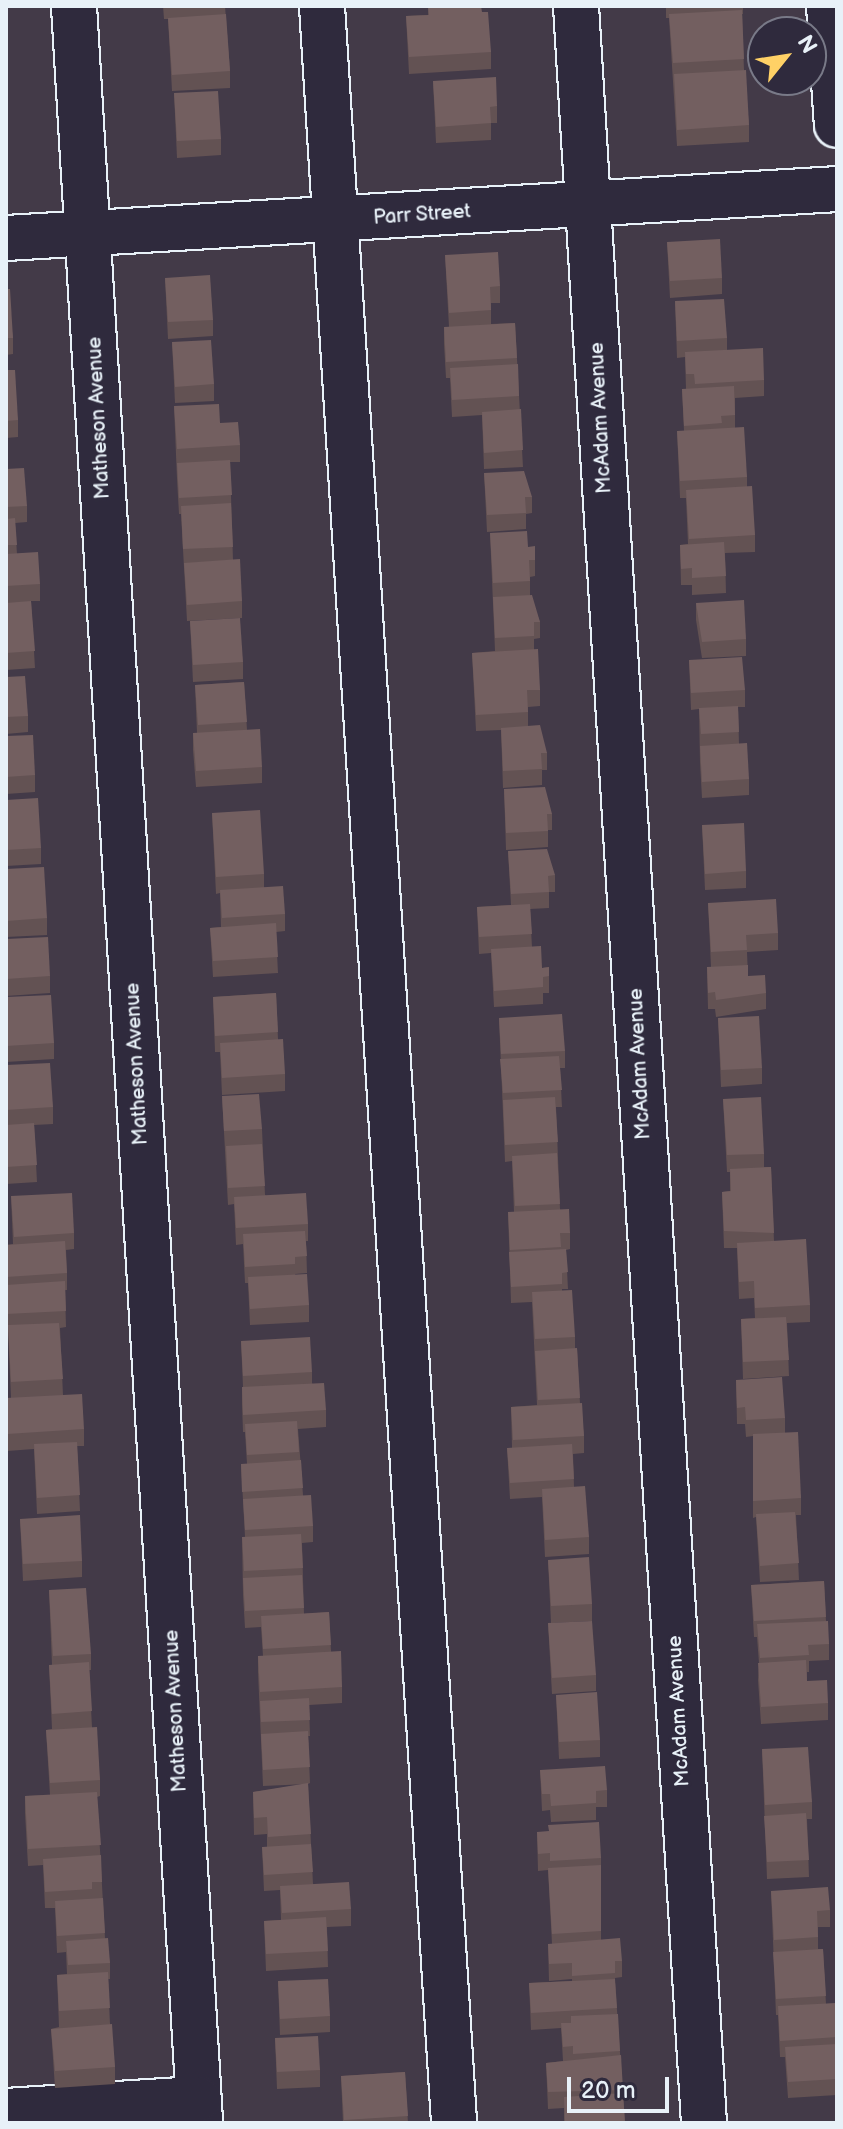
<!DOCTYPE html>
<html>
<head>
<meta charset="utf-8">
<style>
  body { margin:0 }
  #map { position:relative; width:843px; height:2129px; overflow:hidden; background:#433a48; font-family:"Balsamiq Sans",sans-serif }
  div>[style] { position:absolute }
  .roads { filter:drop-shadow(2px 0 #e8f1f8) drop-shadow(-2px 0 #e8f1f8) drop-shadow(0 2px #e8f1f8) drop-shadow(0 -2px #e8f1f8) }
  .minor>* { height:44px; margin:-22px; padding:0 22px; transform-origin:22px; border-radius:22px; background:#2f2a3d }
  .wall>* { inset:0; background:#635253 }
  .building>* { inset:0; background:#735f60 }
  span { translate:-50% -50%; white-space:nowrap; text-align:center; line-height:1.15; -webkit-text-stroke:6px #2f2a3d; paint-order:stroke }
  .street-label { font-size:20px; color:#e8f1f8 }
  .frame { position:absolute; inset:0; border:8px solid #e8f1f8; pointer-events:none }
  .north { position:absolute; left:747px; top:16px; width:80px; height:80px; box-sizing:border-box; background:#2f2a3d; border:2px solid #797a88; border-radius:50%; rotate:60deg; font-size:22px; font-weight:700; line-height:32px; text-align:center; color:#e8f1f8 }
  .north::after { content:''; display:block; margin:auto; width:28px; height:36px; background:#ffd166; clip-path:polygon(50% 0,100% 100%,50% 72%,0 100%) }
  .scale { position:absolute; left:567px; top:2077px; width:102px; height:36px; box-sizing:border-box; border:4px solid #e8f1f8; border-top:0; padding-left:10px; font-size:24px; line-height:28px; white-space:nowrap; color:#e8f1f8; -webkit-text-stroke:6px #2f2a3d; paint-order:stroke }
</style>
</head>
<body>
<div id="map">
  <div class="roads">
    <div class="minor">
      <div style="left:74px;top:6px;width:2121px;rotate:86.59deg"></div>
      <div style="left:322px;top:6px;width:2121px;rotate:86.43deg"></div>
      <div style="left:576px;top:6px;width:2121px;rotate:86.54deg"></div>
      <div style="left:829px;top:6px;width:119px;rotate:86.2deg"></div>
      <div style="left:6px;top:238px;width:832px;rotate:-3.37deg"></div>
      <div style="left:6px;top:2111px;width:193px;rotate:-3.6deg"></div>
    </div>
  </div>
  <div class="wall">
    <div style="clip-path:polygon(163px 6px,225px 6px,230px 71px,230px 88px,172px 91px,168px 19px,164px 19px)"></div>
    <div style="clip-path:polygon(428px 6px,482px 12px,491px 52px,491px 69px,409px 74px,406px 16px,428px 15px)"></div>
    <div style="clip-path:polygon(666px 6px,743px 6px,743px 14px,742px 14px,744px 70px,749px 125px,749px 142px,677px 146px,669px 18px,666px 18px)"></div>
    <div style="clip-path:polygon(433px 81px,497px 106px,497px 123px,491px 123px,491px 140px,436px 143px)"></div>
    <div style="clip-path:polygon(174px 93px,221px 139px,221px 155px,177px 158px)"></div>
    <div style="clip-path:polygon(667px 242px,722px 278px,722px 294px,670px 298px)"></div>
    <div style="clip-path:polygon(445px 255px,500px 286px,500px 303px,491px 303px,491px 324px,515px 323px,523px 467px,484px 469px,482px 415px,452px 417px,450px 378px,446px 378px,444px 344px,444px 327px,449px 327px)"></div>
    <div style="clip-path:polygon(165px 278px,213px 320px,213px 336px,168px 339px)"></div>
    <div style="clip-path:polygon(6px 289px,13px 338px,13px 354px,6px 355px)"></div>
    <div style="clip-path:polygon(675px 301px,727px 338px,727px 350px,764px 380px,764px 396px,735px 398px,735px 428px,747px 477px,747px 487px,755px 535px,755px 552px,725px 553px,726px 593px,692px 595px,692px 585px,681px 585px,680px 545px,688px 544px,686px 498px,680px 498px,677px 431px,684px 431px,682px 389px,686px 389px,685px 357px,677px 358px)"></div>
    <div style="clip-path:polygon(172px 342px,214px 384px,214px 401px,175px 403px)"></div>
    <div style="clip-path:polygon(6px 370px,18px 420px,18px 437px,6px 438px)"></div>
    <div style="clip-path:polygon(174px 406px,220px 423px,240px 445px,240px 462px,230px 462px,233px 560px,242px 601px,242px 618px,187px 621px,181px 514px,179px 514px,177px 479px)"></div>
    <div style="clip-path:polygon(6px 469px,27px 506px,27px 522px,15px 523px,17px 554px,40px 584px,40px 601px,31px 601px,35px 668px,6px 670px)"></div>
    <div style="clip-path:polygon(484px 473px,532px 497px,532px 513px,526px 514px,526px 529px,487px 532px)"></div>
    <div style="clip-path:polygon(490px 533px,528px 547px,535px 560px,535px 576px,530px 577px,530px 595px,540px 622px,540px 638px,534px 639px,534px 649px,540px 690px,540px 706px,528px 707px,528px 726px,547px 753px,547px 770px,542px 770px,542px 785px,503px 788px,501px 730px,476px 731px,472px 653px,495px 651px)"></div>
    <div style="clip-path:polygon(696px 603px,746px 639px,746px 656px,702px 658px,696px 620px)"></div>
    <div style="clip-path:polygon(190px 621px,243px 662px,243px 679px,193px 682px)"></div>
    <div style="clip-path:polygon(689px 660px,745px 690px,745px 707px,738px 707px,739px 744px,749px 779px,749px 795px,702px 798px,700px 763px,699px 709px,691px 710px)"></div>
    <div style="clip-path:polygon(6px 677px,28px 716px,28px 732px,6px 734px)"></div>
    <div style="clip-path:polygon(244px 682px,247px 730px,262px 767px,262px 783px,196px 787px,193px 750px,193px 733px,197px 733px,195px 685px)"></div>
    <div style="clip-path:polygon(6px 736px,35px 775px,35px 792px,6px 794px)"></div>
    <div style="clip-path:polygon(504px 789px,552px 814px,552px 830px,548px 830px,548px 847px,506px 850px)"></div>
    <div style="clip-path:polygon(6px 800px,41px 848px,41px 864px,6px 866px)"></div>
    <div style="clip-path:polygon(212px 813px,264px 874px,264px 887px,285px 914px,285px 931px,276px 932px,278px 973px,213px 977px,210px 928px,221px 927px,220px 893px,216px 894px)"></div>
    <div style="clip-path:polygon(702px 825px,746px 871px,746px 888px,705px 890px)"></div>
    <div style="clip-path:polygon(508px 851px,555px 875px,555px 892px,549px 892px,549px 908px,530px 909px,532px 947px,542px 968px,549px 967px,549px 993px,543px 993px,543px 1004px,494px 1007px,491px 953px,479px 954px,477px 907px,511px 905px)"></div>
    <div style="clip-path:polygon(6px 869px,47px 918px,47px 935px,6px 937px)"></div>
    <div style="clip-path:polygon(708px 903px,778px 933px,778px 950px,747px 952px,748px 976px,766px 993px,766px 1009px,716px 1017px,715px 1009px,708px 1009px,707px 967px,711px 967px)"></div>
    <div style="clip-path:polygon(6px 939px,50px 976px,50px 993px,6px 996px)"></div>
    <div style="clip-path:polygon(276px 993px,278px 1039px,285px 1074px,285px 1091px,222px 1095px,220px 1052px,215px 1052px,213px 997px)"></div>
    <div style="clip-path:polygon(6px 997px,54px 1043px,54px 1059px,6px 1062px)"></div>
    <div style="clip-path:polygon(499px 1018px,565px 1051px,565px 1068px,560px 1068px,562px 1107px,556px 1107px,560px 1209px,570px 1233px,570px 1249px,566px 1250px,568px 1289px,562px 1289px,562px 1291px,575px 1337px,575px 1348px,577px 1348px,580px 1403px,584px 1436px,584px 1453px,573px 1454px,574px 1487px,589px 1537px,589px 1554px,545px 1557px,542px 1497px,510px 1499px,507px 1448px,512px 1448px,511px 1407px,537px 1405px,532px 1302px,511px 1303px,508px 1212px,514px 1212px,512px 1161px,505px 1162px)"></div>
    <div style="clip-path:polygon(718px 1018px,762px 1068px,762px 1084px,721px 1087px)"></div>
    <div style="clip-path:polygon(6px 1065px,53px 1107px,53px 1124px,34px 1125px,37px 1182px,6px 1184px)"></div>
    <div style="clip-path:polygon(222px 1096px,262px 1129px,265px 1195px,308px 1224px,308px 1241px,306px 1241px,307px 1273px,295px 1274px,309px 1305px,309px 1322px,250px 1325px,248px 1283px,245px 1283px,243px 1244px,236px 1245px,234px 1204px,228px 1205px)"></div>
    <div style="clip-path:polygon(723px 1099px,764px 1154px,764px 1167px,771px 1167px,774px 1241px,810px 1305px,810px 1322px,787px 1323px,789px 1376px,743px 1379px,741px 1319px,755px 1318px,754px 1298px,739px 1299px,737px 1248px,724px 1248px,722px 1192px,730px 1191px,730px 1172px,727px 1172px)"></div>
    <div style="clip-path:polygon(11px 1196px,74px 1233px,74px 1249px,66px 1250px,67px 1273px,67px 1290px,65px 1290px,66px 1327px,60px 1328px,63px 1395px,84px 1429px,84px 1446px,77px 1446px,80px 1511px,37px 1514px,34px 1449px,7px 1451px,6px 1398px,11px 1398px,8px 1331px,6px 1331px,6px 1245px,13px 1244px)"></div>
    <div style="clip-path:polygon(241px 1341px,312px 1372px,312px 1383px,326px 1410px,326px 1427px,298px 1429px,303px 1495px,313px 1526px,313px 1542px,302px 1543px,304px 1614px,329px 1612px,331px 1651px,342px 1687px,342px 1703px,309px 1705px,310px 1736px,308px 1736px,310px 1783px,308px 1784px,313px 1884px,351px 1909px,351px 1926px,327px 1927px,328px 1967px,266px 1971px,264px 1921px,281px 1920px,280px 1890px,264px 1891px,262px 1847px,267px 1847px,267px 1834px,254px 1835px,253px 1792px,308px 1784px,263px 1786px,258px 1672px,258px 1656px,263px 1656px,261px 1627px,245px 1628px,243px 1595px,242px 1537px,245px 1537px,241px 1464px,247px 1464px,245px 1432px,243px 1432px,242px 1404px,242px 1387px,243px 1387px)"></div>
    <div style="clip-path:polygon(736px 1380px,785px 1418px,785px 1433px,801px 1498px,801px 1515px,796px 1515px,799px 1580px,760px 1582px,756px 1517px,753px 1518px,753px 1436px,746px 1437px,745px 1424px,737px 1424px)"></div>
    <div style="clip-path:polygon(20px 1519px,82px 1561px,82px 1577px,23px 1581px)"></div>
    <div style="clip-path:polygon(548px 1560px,592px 1604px,592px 1621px,551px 1623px)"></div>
    <div style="clip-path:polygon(824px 1581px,826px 1621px,829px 1644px,829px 1660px,809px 1661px,809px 1672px,807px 1672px,807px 1681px,828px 1703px,828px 1720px,761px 1724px,758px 1680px,759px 1663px,757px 1637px,754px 1637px,751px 1585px)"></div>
    <div style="clip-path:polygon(49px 1590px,91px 1654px,91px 1670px,89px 1670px,92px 1727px,100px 1780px,100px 1796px,97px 1797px,105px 1938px,110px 1963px,110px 1979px,108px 1979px,110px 2024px,115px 2067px,115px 2084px,55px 2088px,51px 2029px,59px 2027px,57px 1975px,67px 1974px,66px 1952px,57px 1953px,55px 1908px,45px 1908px,43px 1865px,28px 1866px,25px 1813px,25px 1796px,50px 1795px,46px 1730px,52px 1729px,49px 1665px,52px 1665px)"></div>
    <div style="clip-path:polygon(548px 1623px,596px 1675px,596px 1691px,552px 1694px)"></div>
    <div style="clip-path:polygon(556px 1695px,600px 1740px,600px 1757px,559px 1759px)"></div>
    <div style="clip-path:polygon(762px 1749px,812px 1802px,812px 1819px,807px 1819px,809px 1877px,767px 1879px)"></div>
    <div style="clip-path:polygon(540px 1770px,607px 1790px,607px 1807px,596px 1807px,596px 1820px,551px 1822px,550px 1810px,542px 1811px)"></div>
    <div style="clip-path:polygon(537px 1832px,601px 1858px,601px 1940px,622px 1961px,622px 1977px,615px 1978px,615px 1982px,625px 2123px,564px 2123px,564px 2108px,548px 2109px,546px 2063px,563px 2061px,561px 2028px,531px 2030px,529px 1983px,572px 1981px,572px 1979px,549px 1981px,548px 1944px,552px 1944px,548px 1870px,538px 1871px)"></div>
    <div style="clip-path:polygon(771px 1891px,830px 1910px,830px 1927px,818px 1927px,818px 1949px,823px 1949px,826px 2004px,837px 2003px,837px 2095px,788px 2098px,785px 2057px,780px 2057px,778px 2015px,776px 2015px)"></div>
    <div style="clip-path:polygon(278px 1981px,330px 2016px,330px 2032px,280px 2035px)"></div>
    <div style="clip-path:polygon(275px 2038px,320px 2070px,320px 2087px,277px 2089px)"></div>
    <div style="clip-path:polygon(405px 2072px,408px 2123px,343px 2123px,341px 2076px)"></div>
  </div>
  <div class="building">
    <div style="clip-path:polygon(428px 6px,481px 6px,482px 12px,488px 12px,491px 52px,409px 57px,406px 16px,429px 15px)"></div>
    <div style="clip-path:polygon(742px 10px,744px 59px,673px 63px,669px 14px)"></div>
    <div style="clip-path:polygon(226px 14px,230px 71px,172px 75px,168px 18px)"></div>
    <div style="clip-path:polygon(746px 70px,749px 125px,677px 130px,674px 74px)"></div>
    <div style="clip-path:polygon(496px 77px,497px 106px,490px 107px,491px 123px,436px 127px,433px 81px)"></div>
    <div style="clip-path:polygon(218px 91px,221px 139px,177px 141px,174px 93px)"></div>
    <div style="clip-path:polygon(720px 239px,722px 278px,670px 281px,667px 242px)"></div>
    <div style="clip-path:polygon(498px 252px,500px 286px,490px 287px,491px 310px,449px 313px,445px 255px)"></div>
    <div style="clip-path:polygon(210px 275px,213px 320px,168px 322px,165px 278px)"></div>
    <div style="clip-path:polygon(6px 289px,10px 289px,13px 338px,6px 338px)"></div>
    <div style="clip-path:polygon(724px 299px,727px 338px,677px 341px,675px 301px)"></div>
    <div style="clip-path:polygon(515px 323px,517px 358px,446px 362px,444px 327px)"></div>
    <div style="clip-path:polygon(211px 340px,214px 384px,175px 387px,172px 342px)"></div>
    <div style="clip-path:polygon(763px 348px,764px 380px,695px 384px,694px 374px,686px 374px,685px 352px)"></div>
    <div style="clip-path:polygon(518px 364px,519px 396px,452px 400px,450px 368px)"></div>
    <div style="clip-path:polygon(6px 370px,15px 370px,18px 420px,6px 421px)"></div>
    <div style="clip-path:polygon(734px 386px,735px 415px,721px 416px,722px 423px,684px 426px,682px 389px)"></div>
    <div style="clip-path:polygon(219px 404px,220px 423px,238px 422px,240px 445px,177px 449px,174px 406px)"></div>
    <div style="clip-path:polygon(521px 409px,523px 450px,484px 453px,482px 412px)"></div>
    <div style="clip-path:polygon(744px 427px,747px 477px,680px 481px,677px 431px)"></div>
    <div style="clip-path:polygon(230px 460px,232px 495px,179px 498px,177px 463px)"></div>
    <div style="clip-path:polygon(24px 468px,27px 506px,6px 507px,6px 469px)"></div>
    <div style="clip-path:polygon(524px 471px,532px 497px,525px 497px,526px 513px,487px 515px,484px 473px)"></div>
    <div style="clip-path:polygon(752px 486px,755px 535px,689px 539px,686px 490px)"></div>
    <div style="clip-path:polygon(231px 503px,233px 547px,183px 549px,181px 506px)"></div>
    <div style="clip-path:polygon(15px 518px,17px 545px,6px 545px,6px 519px)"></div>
    <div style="clip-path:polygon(527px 531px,528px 547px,535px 546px,535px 560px,529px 560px,530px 581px,493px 583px,490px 533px)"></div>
    <div style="clip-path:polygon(724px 542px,726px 576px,692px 578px,692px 568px,681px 569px,680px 545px)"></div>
    <div style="clip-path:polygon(38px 552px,40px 584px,6px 586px,6px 554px)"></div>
    <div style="clip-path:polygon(240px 559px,242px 601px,187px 605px,184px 563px)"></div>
    <div style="clip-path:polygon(532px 595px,540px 622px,534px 622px,534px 636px,495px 638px,493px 597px)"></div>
    <div style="clip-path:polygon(744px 600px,746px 639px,702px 642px,696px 603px)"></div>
    <div style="clip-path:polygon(31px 601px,35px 651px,6px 653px,6px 603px)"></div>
    <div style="clip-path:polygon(240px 618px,243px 662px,193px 665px,190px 621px)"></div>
    <div style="clip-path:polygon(538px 649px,540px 690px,527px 690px,528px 712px,476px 715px,472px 653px)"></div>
    <div style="clip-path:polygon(742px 657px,745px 690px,691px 693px,689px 660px)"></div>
    <div style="clip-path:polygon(25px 676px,28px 716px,6px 717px,6px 677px)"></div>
    <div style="clip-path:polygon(244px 682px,247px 722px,198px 725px,195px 685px)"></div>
    <div style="clip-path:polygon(738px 706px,739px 732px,701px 734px,699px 708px)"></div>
    <div style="clip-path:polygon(540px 725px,547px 753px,541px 753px,542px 769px,503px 771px,501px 728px)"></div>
    <div style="clip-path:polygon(260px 729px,262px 767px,196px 771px,193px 733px)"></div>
    <div style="clip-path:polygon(33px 735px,35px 775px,6px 777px,6px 736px)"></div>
    <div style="clip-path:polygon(747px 743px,749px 779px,702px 782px,700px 746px)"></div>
    <div style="clip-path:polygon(545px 787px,552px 814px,547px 814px,548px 831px,506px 833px,504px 789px)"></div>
    <div style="clip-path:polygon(38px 798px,41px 848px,6px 850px,6px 800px)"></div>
    <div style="clip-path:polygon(260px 810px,264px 874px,216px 877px,212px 813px)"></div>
    <div style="clip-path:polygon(744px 823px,746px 871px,705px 874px,702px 825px)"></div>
    <div style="clip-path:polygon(547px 849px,555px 875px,548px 876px,549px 892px,511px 894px,508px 851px)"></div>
    <div style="clip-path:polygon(44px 867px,47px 918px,6px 921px,6px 869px)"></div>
    <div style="clip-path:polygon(283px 886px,285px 914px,222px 918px,220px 890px)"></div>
    <div style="clip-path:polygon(776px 899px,778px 933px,746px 935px,747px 950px,711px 952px,708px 903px)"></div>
    <div style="clip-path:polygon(530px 904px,532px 934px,479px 937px,477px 907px)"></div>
    <div style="clip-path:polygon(276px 923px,278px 957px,213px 961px,210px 928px)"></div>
    <div style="clip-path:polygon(48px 937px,50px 976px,6px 979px,6px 939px)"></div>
    <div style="clip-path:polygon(541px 946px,542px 968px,549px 967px,549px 976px,543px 977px,543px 987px,494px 991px,491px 949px)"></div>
    <div style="clip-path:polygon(748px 965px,748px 976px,765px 975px,766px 993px,716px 1000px,715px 992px,708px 993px,707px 967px)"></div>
    <div style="clip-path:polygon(276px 993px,278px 1032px,215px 1036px,213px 997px)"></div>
    <div style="clip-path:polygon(51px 995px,54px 1043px,6px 1046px,6px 997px)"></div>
    <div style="clip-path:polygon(562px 1014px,565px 1051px,501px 1054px,499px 1018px)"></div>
    <div style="clip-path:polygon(759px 1016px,762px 1068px,721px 1070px,718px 1018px)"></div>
    <div style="clip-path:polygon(283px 1039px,285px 1074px,222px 1078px,220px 1043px)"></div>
    <div style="clip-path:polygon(559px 1056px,562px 1090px,503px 1093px,500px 1059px)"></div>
    <div style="clip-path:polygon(50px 1063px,53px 1107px,6px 1110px,6px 1065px)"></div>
    <div style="clip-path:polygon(259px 1094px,262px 1129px,224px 1131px,222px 1096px)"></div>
    <div style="clip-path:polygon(555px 1097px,558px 1142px,505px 1145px,503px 1100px)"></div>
    <div style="clip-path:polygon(761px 1097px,764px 1154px,727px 1155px,723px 1099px)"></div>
    <div style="clip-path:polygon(34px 1123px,37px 1165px,6px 1167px,6px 1125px)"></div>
    <div style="clip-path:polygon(262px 1144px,265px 1186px,228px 1188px,226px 1146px)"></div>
    <div style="clip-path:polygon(557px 1153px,560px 1204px,515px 1206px,512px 1156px)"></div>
    <div style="clip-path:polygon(771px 1167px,774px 1233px,724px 1231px,722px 1192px,731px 1191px,730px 1169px)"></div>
    <div style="clip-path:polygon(72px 1193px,74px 1233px,14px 1237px,11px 1196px)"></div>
    <div style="clip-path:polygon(306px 1193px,308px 1224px,236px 1228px,234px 1197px)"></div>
    <div style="clip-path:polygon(569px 1209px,570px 1233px,560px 1233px,561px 1247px,510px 1250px,508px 1212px)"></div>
    <div style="clip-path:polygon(305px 1231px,307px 1256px,295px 1257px,295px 1264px,245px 1267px,243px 1234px)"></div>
    <div style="clip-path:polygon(806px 1239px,810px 1305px,755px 1308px,754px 1281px,739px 1282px,737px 1243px)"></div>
    <div style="clip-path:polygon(65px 1241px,67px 1273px,6px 1277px,6px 1245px)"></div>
    <div style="clip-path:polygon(566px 1249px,568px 1272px,562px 1273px,562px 1284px,511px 1287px,509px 1252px)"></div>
    <div style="clip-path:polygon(307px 1274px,309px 1305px,250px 1309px,248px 1277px)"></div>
    <div style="clip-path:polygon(65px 1281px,66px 1311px,6px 1314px,6px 1285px)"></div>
    <div style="clip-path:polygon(572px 1290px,575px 1337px,535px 1339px,532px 1292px)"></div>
    <div style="clip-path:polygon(786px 1317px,789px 1360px,743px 1362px,741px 1319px)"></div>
    <div style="clip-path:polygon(59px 1323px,63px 1379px,11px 1382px,8px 1325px)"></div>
    <div style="clip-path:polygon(310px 1337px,312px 1372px,243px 1376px,241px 1341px)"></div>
    <div style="clip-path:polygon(577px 1348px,580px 1398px,538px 1400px,535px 1351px)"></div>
    <div style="clip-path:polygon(782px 1377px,785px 1418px,746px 1420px,745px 1407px,737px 1408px,736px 1380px)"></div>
    <div style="clip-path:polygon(324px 1383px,326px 1410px,243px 1415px,242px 1387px)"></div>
    <div style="clip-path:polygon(82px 1394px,84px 1429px,7px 1434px,6px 1398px)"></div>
    <div style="clip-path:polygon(582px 1403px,584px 1436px,513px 1440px,511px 1407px)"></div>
    <div style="clip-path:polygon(297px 1421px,299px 1452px,247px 1455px,245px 1424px)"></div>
    <div style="clip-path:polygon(798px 1432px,801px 1498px,753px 1501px,753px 1434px)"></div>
    <div style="clip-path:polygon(77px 1442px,80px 1495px,37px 1498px,34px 1444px)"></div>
    <div style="clip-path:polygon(572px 1444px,574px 1479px,510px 1483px,507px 1448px)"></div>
    <div style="clip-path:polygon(301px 1460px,303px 1488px,242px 1492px,241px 1464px)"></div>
    <div style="clip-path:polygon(585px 1486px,589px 1537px,545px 1540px,542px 1489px)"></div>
    <div style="clip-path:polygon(311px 1495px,313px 1526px,245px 1530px,243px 1499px)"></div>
    <div style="clip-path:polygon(795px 1512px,799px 1563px,760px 1566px,756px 1514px)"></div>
    <div style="clip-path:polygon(80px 1515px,82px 1561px,23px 1564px,20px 1519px)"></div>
    <div style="clip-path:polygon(301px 1534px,303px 1568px,244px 1571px,242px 1537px)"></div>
    <div style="clip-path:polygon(589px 1557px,592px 1604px,551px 1606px,548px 1560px)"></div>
    <div style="clip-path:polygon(302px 1575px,304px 1608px,245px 1611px,243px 1578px)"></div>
    <div style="clip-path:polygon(824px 1581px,826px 1617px,754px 1621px,751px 1585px)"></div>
    <div style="clip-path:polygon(86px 1588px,91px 1654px,53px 1656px,49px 1590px)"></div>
    <div style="clip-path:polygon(329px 1612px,331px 1645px,263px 1649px,261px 1616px)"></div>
    <div style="clip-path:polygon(592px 1621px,596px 1675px,552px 1678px,548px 1623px)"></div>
    <div style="clip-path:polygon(828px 1621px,829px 1644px,808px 1645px,809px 1655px,760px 1658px,757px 1624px)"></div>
    <div style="clip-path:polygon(341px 1651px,342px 1687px,260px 1692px,258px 1656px)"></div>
    <div style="clip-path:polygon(806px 1660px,807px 1681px,827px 1680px,828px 1703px,761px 1707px,758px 1663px)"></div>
    <div style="clip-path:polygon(89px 1662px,92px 1711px,52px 1714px,49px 1665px)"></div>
    <div style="clip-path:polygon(597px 1692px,600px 1740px,559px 1742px,556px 1695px)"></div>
    <div style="clip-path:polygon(309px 1698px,310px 1720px,261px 1722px,260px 1701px)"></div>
    <div style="clip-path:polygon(97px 1727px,100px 1780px,50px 1783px,46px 1730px)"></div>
    <div style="clip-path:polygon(308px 1731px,310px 1767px,263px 1770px,261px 1734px)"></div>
    <div style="clip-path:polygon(808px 1747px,812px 1802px,765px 1805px,762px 1749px)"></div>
    <div style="clip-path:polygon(605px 1766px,607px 1790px,596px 1791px,596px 1803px,551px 1806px,550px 1794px,542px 1794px,540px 1770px)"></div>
    <div style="clip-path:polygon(308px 1783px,311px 1834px,268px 1837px,267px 1817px,254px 1818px,253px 1792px)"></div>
    <div style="clip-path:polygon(97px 1792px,101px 1845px,28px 1849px,25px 1796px)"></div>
    <div style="clip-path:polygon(806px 1813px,809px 1860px,767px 1862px,764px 1816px)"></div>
    <div style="clip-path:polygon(599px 1822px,601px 1858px,550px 1861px,550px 1853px,538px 1854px,537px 1832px,549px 1831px,548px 1825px)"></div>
    <div style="clip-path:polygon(311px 1844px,313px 1872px,264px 1875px,262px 1847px)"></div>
    <div style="clip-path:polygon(101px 1855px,102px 1882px,92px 1882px,92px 1889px,45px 1892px,43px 1859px)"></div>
    <div style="clip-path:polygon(601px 1865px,601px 1931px,552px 1934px,548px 1868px)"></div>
    <div style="clip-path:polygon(349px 1882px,351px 1909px,282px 1913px,280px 1886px)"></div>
    <div style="clip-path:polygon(828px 1887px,830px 1910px,817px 1911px,818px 1937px,774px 1940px,771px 1891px)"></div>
    <div style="clip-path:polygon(103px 1898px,105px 1933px,57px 1936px,55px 1901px)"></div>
    <div style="clip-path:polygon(326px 1917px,328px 1951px,266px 1954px,264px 1921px)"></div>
    <div style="clip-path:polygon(108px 1938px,110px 1963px,68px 1965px,66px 1941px)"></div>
    <div style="clip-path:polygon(620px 1938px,622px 1961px,615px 1961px,615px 1973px,572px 1976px,572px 1963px,549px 1964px,548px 1944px)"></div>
    <div style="clip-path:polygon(823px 1949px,826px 1996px,776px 1999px,773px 1952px)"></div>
    <div style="clip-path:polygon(108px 1972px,110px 2008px,59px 2011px,57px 1975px)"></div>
    <div style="clip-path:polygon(328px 1979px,330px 2016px,280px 2019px,278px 1981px)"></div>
    <div style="clip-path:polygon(615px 1979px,617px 2008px,531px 2013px,529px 1983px)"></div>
    <div style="clip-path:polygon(837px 2003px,837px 2037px,780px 2041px,778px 2006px)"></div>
    <div style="clip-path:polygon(618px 2014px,620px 2051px,573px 2054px,573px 2046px,563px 2047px,561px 2023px,571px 2023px,571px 2016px)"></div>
    <div style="clip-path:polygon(112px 2024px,115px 2067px,55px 2071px,51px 2029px)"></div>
    <div style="clip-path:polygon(318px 2036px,320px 2070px,277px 2072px,275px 2038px)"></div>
    <div style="clip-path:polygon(837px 2044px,837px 2079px,788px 2082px,785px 2047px)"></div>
    <div style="clip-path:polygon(621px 2055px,623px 2090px,548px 2092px,546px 2063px)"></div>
    <div style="clip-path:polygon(405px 2072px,408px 2116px,344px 2120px,341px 2076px)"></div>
    <div style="clip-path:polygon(623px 2093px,625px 2123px,565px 2123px,564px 2097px)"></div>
  </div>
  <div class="street-label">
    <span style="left:422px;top:215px;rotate:-4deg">Parr Street</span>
    <span style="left:99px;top:418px;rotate:-93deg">Matheson Avenue</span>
    <span style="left:601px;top:418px;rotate:-93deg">McAdam Avenue</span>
    <span style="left:137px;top:1064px;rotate:-93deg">Matheson Avenue</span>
    <span style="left:640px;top:1064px;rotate:-93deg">McAdam Avenue</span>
    <span style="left:176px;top:1711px;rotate:-93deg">Matheson Avenue</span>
    <span style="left:679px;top:1711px;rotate:-93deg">McAdam Avenue</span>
  </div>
  <div class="frame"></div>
  <div class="north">N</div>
  <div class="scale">20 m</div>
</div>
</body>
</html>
